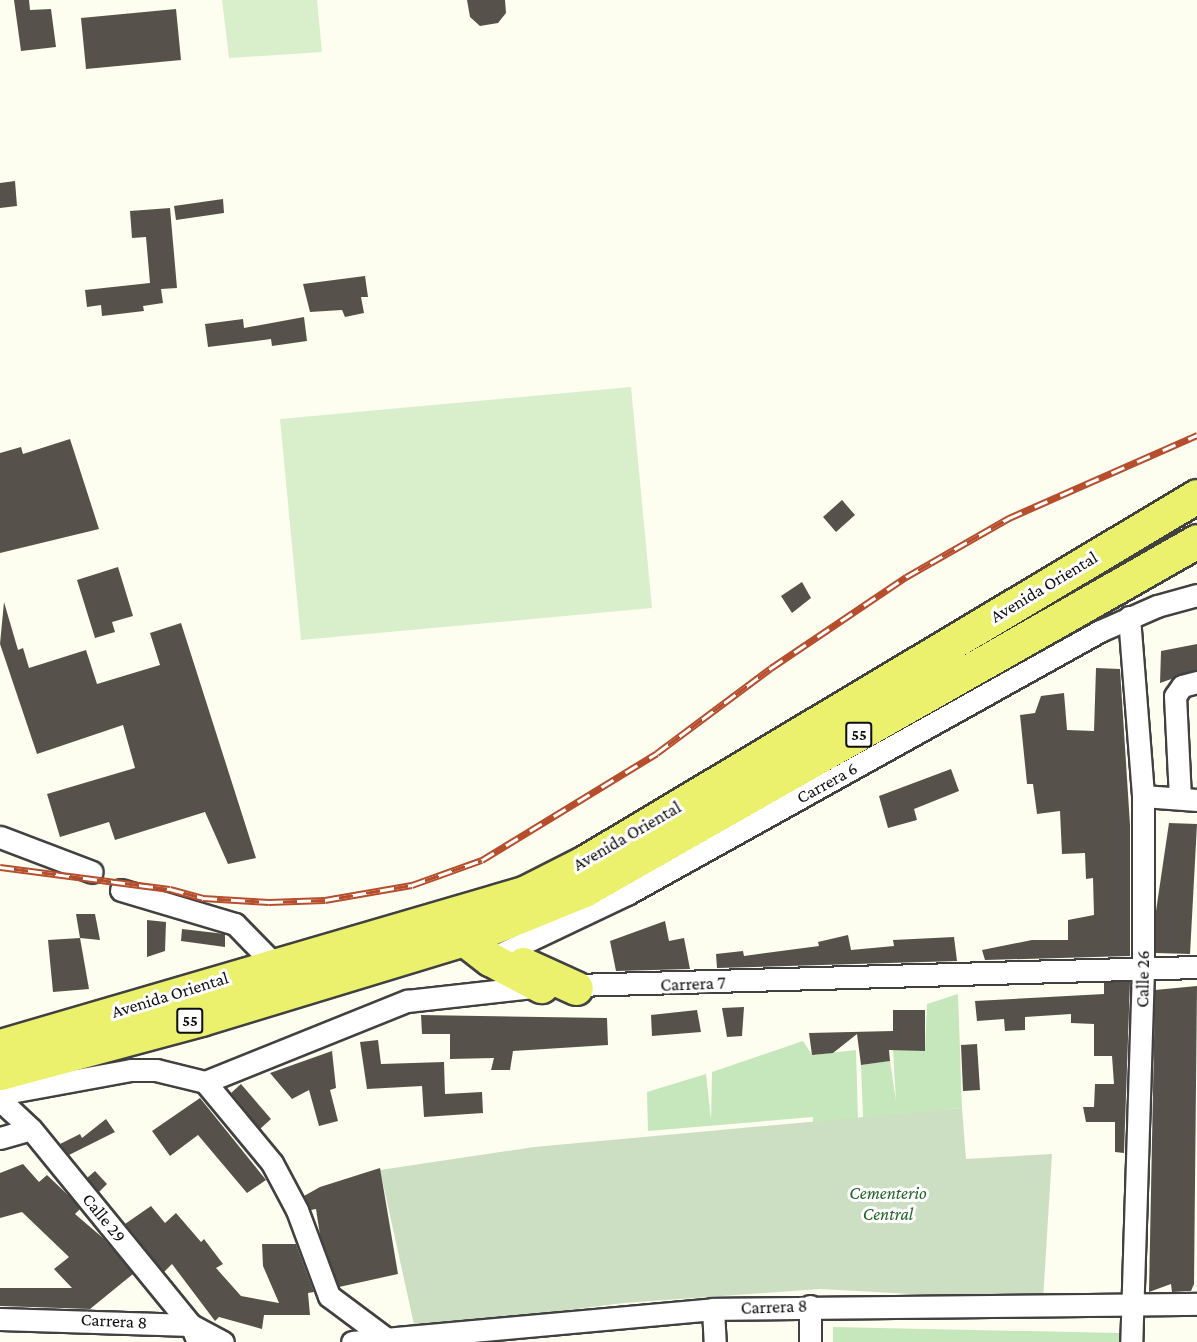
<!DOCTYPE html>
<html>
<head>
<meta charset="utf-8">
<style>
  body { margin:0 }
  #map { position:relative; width:1197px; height:1342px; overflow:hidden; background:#fdfef0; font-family:"Crimson Pro",serif }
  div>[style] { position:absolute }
  .green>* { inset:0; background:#c5e7bb }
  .cemetery>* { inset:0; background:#cddfc2 }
  .pitch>* { inset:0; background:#d9efcc }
  .building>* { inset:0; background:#56524b }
  .roads { filter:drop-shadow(2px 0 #414141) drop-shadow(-2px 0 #414141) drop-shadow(0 2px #414141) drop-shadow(0 -2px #414141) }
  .minor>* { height:21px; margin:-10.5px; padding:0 10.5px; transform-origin:10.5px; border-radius:10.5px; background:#fff }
  .primary>* { height:33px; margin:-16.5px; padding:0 16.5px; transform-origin:16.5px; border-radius:16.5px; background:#ebf16d }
  .rail>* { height:7px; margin-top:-3.5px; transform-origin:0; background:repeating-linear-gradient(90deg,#fff 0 14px,#b64e2d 0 28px); box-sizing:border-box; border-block:2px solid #b64e2d }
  span { translate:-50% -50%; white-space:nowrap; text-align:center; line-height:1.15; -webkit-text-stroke:6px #fff; paint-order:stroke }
  .shield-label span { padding:2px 4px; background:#fff; border:2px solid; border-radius:4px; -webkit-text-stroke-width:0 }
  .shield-label { font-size:16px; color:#0e0e0e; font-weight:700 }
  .street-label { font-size:18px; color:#0e0e0e }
  .park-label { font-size:18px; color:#226227; font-style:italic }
</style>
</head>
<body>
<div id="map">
  <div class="green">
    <div style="clip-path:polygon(958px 994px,962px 1108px,863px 1118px,861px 1065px,890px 1061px,896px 1101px,893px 1050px,925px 1050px,927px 1004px)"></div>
    <div style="clip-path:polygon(803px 1041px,812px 1055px,856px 1050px,858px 1119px,813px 1123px,813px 1117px,648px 1131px,647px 1092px,706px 1074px,711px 1120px,712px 1072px)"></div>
    <div style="clip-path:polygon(833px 1327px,1119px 1333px,1119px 1342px,833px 1342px)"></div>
  </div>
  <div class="cemetery">
    <div style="clip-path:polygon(962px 1108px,966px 1159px,1052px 1154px,1043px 1301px,820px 1289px,624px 1303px,415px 1329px,380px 1170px,534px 1147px)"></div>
  </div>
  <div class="pitch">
    <div style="clip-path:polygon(222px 0,317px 0,322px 52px,229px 58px)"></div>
    <div style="clip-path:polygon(631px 387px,652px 608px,301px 640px,280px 419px)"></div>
  </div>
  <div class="building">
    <div style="clip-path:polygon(14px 0,29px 0,30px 10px,51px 9px,56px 47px,21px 51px)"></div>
    <div style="clip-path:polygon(467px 0,505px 0,506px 13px,498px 23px,480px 26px,470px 17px)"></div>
    <div style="clip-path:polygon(176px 9px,181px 60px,86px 69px,81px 18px)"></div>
    <div style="clip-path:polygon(15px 181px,17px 206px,0 208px,0 183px)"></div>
    <div style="clip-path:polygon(223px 199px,224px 213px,176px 220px,174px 206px)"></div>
    <div style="clip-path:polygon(170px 208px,177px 288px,161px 289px,163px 303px,143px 306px,144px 311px,102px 316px,101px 305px,87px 307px,85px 290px,150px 283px,146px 237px,132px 238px,130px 211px)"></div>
    <div style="clip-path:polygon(365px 276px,368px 297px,361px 297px,364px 313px,345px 317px,342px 310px,310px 312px,303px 284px)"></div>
    <div style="clip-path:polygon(304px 317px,307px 341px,272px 346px,271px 339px,208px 347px,205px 324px,243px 319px,244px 328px)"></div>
    <div style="clip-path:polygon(70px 439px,99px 529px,0 553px,0 453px,21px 447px,23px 454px)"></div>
    <div style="clip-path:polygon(842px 500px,855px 515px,836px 532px,823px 517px)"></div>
    <div style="clip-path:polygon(118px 567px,133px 616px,112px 622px,115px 632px,95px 638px,77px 580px)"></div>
    <div style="clip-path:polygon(802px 582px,811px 598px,792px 613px,781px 596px)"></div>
    <div style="clip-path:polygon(4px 602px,18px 650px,23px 648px,29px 668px,86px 650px,97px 684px,160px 665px,150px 633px,181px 623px,256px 858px,228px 864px,205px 812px,115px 840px,109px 822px,60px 837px,47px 794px,135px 768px,123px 725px,37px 754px,0 644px)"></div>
    <div style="clip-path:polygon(1197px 644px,1197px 670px,1160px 683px,1161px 651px)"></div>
    <div style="clip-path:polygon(1096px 668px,1120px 669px,1130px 825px,1130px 956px,985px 960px,982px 950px,1032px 940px,1068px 940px,1068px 920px,1094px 915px,1093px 878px,1086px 879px,1085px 853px,1062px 854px,1060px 811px,1037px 814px,1033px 784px,1027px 784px,1020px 715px,1035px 713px,1041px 696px,1064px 693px,1067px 730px,1094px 731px)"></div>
    <div style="clip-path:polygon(951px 769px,959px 791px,914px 809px,917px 820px,888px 828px,879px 796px)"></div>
    <div style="clip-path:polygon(1169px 823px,1197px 824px,1190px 954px,1156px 953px,1156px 911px)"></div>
    <div style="clip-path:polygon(76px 914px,95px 914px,100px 940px,80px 938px)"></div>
    <div style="clip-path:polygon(147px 920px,166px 922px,165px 951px,147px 957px)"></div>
    <div style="clip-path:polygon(665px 921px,669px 941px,684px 938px,690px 969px,616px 971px,610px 941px)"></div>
    <div style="clip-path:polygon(182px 929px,225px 934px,225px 947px,181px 941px)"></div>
    <div style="clip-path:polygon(848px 935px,851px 950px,894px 946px,893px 940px,954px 937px,957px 961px,717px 968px,716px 954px,743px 951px,744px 956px,819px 946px,818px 942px)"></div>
    <div style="clip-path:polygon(80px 938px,89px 989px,53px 992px,48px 940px)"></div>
    <div style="clip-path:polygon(1104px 982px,1130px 982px,1124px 1153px,1115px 1152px,1115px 1122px,1086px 1122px,1083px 1107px,1094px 1107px,1095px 1084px,1114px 1084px,1112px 1056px,1094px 1056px,1094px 1024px,1071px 1023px,1071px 1014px,1025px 1017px,1025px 1030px,1005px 1031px,1004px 1019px,977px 1021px,975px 1001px,1104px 994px)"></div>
    <div style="clip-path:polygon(1197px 986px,1194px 1284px,1191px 1291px,1172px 1292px,1171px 1284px,1149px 1292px,1155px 990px)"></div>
    <div style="clip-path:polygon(744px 1007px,742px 1036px,727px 1037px,722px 1008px)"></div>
    <div style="clip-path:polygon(697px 1010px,701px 1032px,652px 1036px,651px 1015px)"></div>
    <div style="clip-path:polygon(893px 1010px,925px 1010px,925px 1051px,889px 1050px,890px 1061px,861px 1065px,857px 1034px,833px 1053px,812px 1055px,809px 1033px,893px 1031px)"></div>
    <div style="clip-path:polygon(421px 1015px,607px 1018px,608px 1045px,513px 1051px,510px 1070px,491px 1070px,494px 1058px,450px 1059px,450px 1034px,422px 1034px)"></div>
    <div style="clip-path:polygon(378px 1040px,381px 1064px,444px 1062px,445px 1094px,482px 1092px,483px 1113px,424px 1117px,422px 1086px,367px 1089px,360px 1042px)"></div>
    <div style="clip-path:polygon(977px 1044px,980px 1090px,963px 1091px,961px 1045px)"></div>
    <div style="clip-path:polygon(332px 1051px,336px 1088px,330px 1090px,338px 1121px,319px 1126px,309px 1090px,292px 1099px,270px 1073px)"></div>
    <div style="clip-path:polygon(241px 1084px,271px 1119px,260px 1129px,231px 1093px)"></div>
    <div style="clip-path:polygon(200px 1098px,266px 1180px,247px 1193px,198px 1135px,170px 1156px,152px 1131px)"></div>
    <div style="clip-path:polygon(106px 1119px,115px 1132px,69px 1155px,60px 1144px,80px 1134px,82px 1138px)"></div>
    <div style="clip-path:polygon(23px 1164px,39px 1182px,47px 1175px,69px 1196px,80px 1209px,75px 1214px,103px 1238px,133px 1274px,90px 1309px,0 1306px,0 1288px,72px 1288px,54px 1269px,69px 1257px,22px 1212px,0 1218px,0 1173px)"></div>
    <div style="clip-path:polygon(380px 1168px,398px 1274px,339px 1287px,320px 1235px,316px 1209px,311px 1210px,304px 1196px,320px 1187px)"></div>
    <div style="clip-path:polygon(95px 1171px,107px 1184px,99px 1192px,87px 1178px)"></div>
    <div style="clip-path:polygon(151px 1206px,165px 1223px,176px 1213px,201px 1242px,204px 1239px,223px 1264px,216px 1268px,241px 1296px,279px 1303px,263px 1266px,262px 1244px,296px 1244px,314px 1292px,308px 1293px,310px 1315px,264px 1315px,262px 1329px,219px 1317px,215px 1321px,172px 1264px,164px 1272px,125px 1224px)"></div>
  </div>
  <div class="roads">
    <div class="minor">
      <div style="left:1129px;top:617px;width:180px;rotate:85.5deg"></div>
      <div style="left:1143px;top:796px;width:173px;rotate:90deg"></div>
      <div style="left:1143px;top:969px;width:373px;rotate:91.8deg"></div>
      <div style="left:1143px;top:796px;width:54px;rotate:4.2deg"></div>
      <div style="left:1180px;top:798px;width:102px;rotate:-92.8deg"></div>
      <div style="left:1175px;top:696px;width:12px;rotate:-55deg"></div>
      <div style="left:1182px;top:686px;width:16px;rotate:-15deg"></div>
      <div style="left:0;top:837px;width:98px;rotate:20.8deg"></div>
      <div style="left:121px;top:890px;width:119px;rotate:16.6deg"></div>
      <div style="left:235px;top:924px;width:54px;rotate:45.7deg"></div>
      <div style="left:490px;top:959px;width:152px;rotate:-25.4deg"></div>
      <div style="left:627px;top:894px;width:541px;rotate:-29.08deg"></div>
      <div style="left:1100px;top:631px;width:62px;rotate:-23.7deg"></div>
      <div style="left:1157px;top:606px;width:41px;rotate:-15.4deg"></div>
      <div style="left:205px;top:1082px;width:218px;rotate:-21.9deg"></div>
      <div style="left:407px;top:1001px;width:135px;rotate:-6.4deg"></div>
      <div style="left:541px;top:986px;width:656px;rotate:-1.66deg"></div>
      <div style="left:0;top:1094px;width:133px;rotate:-10.4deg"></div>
      <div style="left:131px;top:1070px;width:25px"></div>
      <div style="left:156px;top:1070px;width:50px;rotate:13.8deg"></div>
      <div style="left:205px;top:1082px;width:105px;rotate:50.4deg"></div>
      <div style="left:272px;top:1163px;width:53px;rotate:62deg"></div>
      <div style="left:297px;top:1210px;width:92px;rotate:69.6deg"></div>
      <div style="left:329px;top:1296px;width:74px;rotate:36.7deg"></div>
      <div style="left:0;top:1100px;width:42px;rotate:43.1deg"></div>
      <div style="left:31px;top:1129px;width:253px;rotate:50.8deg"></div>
      <div style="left:191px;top:1325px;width:18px;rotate:68deg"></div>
      <div style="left:0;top:1138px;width:32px;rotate:-16deg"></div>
      <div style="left:810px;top:1306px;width:36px;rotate:90deg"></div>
      <div style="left:713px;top:1309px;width:33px;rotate:87deg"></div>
      <div style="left:0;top:1319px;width:191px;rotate:1.8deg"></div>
      <div style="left:191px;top:1325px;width:36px;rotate:28deg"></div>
      <div style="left:352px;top:1342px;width:363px;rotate:-5.2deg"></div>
      <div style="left:713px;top:1309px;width:484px;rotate:-0.6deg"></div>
    </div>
    <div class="primary">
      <div style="left:456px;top:922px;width:19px;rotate:65deg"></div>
      <div style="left:464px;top:939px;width:33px;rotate:38deg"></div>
      <div style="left:490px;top:959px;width:58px;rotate:27.9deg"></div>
      <div style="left:523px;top:964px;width:58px;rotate:24.4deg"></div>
      <div style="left:0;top:1046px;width:546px;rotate:-16.28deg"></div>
      <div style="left:524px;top:893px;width:68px;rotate:-26.9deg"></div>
      <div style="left:585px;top:862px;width:713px;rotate:-30.88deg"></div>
      <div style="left:0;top:1073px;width:208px;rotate:-15deg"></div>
      <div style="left:201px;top:1019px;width:275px;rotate:-16.9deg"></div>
      <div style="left:464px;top:939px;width:130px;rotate:-22.2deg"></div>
      <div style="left:584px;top:890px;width:705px;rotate:-29.65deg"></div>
    </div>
  </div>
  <div class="rail">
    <div style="left:0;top:867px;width:171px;rotate:7.4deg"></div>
    <div style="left:170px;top:889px;width:34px;rotate:15deg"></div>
    <div style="left:203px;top:898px;width:66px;rotate:3.5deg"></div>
    <div style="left:269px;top:902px;width:56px;rotate:-2deg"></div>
    <div style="left:325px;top:900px;width:88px;rotate:-9.8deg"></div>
    <div style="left:412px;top:885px;width:74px;rotate:-19.7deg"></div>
    <div style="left:482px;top:860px;width:205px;rotate:-31.4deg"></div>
    <div style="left:657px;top:753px;width:142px;rotate:-36.7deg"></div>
    <div style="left:771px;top:668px;width:163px;rotate:-34deg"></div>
    <div style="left:906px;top:577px;width:119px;rotate:-29.8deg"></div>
    <div style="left:1009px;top:518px;width:206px;rotate:-23.8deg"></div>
  </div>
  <div class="shield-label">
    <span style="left:859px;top:735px">55</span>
    <span style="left:190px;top:1021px">55</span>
  </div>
  <div class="street-label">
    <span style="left:1044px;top:587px;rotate:-31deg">Avenida Oriental</span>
    <span style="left:827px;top:783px;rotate:-29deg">Carrera 6</span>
    <span style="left:627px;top:836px;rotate:-30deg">Avenida Oriental</span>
    <span style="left:1143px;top:979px;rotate:-89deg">Calle 26</span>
    <span style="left:693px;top:984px;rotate:-2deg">Carrera 7</span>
    <span style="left:170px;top:995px;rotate:-17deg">Avenida Oriental</span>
    <span style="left:104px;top:1218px;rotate:51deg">Calle 29</span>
    <span style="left:774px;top:1307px;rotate:-2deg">Carrera 8</span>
    <span style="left:114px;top:1321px;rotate:3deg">Carrera 8</span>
  </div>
  <div class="park-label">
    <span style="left:888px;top:1204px">Cementerio<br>Central</span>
  </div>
</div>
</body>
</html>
